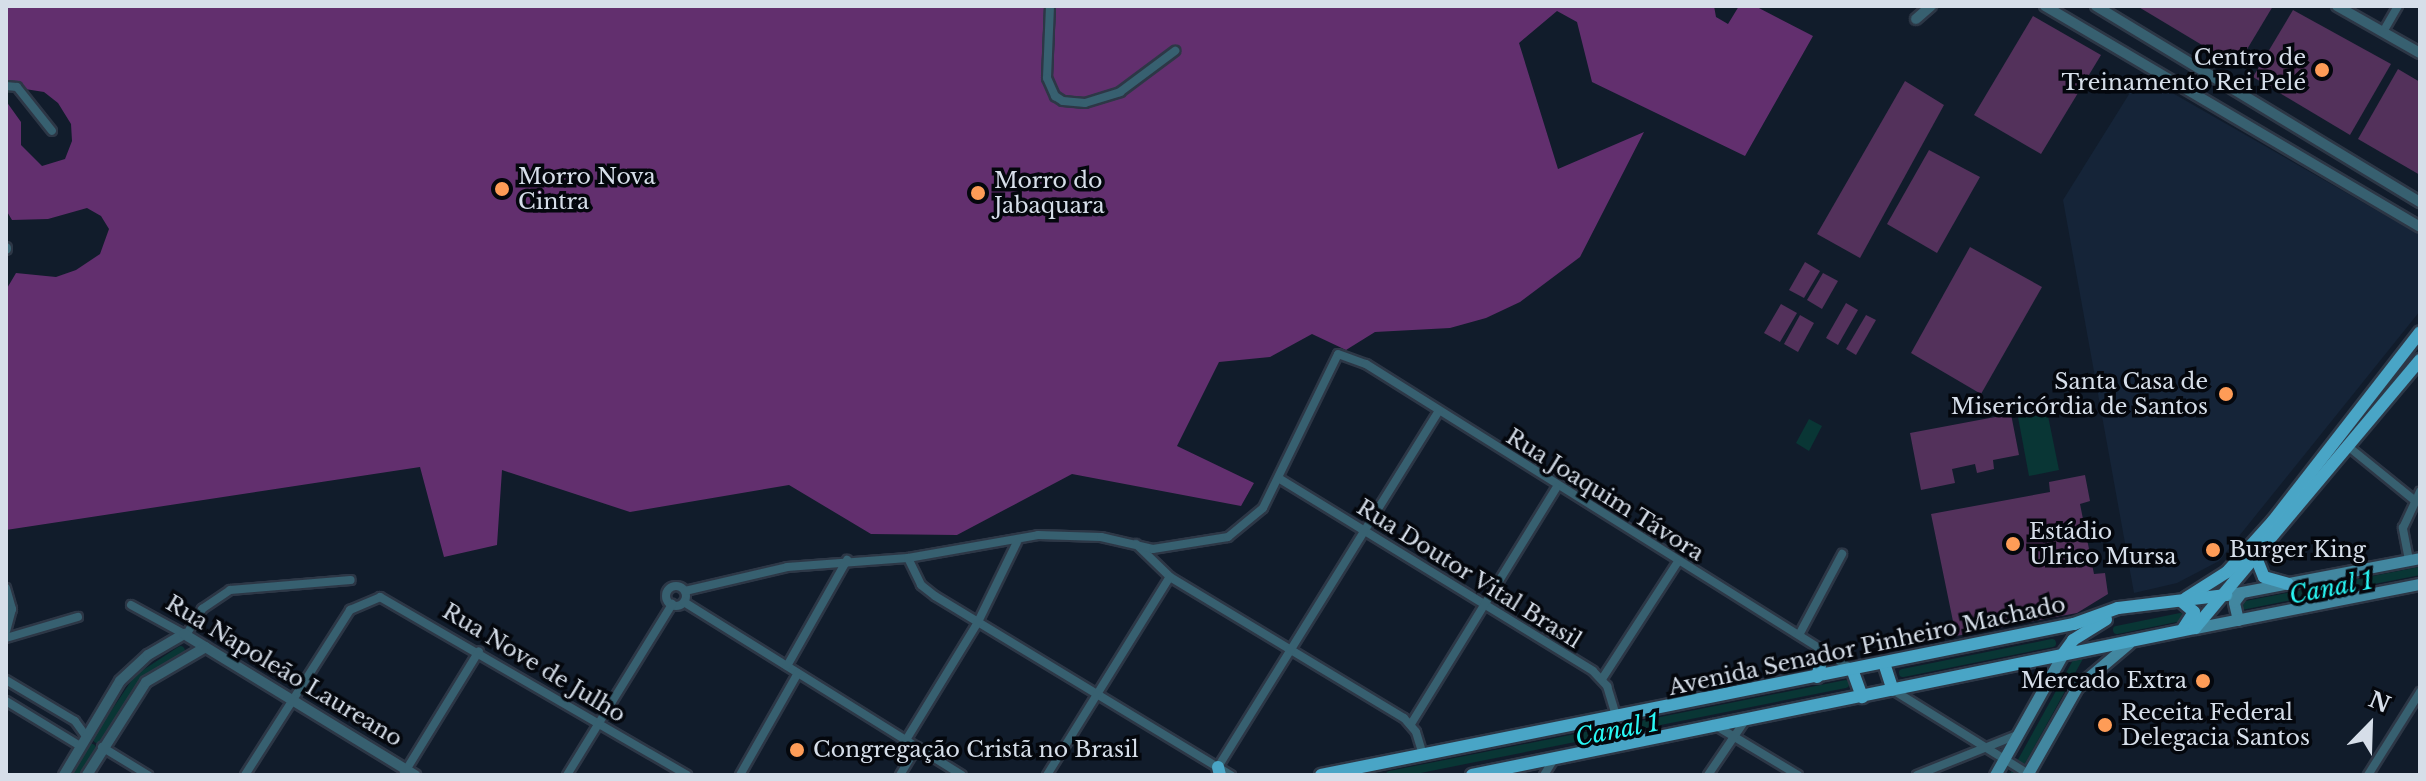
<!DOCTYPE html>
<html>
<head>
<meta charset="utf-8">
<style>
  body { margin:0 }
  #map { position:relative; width:2426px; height:781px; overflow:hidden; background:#111c2b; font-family:"Libre Baskerville",serif }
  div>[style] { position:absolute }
  .built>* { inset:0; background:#152438 }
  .green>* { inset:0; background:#53315b }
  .forest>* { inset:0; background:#622f6e }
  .water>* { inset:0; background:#093635 }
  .canal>* { height:8px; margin:-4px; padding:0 4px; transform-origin:4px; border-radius:4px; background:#093635 }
  .roads { filter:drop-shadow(2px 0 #2d3746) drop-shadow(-2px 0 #2d3746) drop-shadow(0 2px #2d3746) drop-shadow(0 -2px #2d3746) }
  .minor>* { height:8px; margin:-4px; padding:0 4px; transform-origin:4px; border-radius:4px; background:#376070 }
  .minor>.ring { margin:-4px; padding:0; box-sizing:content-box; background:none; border:8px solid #376070; border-radius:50% }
  .tertiary>* { height:10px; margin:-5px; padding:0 5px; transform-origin:5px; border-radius:5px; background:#376070 }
  .secondary>* { height:11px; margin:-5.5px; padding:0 5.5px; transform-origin:5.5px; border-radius:5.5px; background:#4287a0 }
  .primary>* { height:12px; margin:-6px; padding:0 6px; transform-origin:6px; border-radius:6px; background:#49a5c6 }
  .dots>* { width:22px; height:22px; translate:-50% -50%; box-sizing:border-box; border:4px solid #04070d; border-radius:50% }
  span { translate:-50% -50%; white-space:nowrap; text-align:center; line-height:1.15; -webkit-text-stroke:7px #04070d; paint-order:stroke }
  .poi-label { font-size:22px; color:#d6dee9 }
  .right { translate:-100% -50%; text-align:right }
  .left { translate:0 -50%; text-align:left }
  .street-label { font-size:22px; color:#d6dee9 }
  .water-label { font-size:24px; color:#29f7f5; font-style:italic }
  .frame { position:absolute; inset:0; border:8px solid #d6dee9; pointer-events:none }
  .north { position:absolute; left:2330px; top:685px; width:80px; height:80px; -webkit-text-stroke:6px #04070d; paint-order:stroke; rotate:23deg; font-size:22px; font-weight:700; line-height:32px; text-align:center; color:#d6dee9 }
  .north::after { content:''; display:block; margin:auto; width:28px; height:36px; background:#d6dee9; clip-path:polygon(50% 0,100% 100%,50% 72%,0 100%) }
</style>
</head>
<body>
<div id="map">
  <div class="built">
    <div style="clip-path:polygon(2141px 75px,2420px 235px,2420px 311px,2219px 561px,2177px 583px,2134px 593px,2063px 200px)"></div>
  </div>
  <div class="green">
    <div style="clip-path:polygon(2137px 6px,2273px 6px,2237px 66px)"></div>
    <div style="clip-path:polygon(2293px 10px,2391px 64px,2350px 135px,2253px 77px)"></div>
    <div style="clip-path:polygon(2033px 16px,2101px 55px,2041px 154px,1974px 115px)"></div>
    <div style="clip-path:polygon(2398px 69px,2420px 82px,2420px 175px,2358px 139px)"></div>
    <div style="clip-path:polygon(1905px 81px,1944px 105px,1860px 258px,1817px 234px)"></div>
    <div style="clip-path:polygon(1929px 150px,1980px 177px,1937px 253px,1887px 224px)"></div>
    <div style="clip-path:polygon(1970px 247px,2042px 287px,1981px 394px,1911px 353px)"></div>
    <div style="clip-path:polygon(1805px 262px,1820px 271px,1804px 298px,1789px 290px)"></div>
    <div style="clip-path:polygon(1823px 273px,1838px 281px,1822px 309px,1807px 300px)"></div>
    <div style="clip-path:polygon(1846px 303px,1858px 310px,1838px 345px,1826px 338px)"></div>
    <div style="clip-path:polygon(1781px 304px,1797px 313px,1780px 342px,1764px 333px)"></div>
    <div style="clip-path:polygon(1800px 315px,1814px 323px,1798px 352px,1784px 344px)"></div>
    <div style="clip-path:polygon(1866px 315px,1876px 320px,1856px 355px,1846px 349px)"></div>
    <div style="clip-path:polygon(2011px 414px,2019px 455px,1993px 460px,1994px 469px,1977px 473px,1975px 464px,1952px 469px,1955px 483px,1921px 490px,1910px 433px)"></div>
    <div style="clip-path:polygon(2085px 475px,2090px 501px,2080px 504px,2094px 574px,2105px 573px,2108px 594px,2077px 613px,1956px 636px,1931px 514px,2050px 492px,2049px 482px)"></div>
  </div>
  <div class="forest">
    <div style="clip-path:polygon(6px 6px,1714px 6px,1716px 17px,1728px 24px,1739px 6px,1755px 6px,1813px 36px,1745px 156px,1592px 82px,1577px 22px,1557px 11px,1519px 43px,1558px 169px,1644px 132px,1580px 257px,1520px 302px,1486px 318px,1450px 328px,1375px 332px,1346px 350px,1312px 334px,1270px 357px,1219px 362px,1177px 446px,1254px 483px,1241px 506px,1072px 474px,957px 535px,871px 534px,789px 485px,630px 512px,502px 470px,497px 545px,444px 557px,420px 467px,6px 530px,6px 290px,16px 273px,56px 277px,76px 270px,100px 254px,109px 229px,101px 216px,87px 208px,48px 219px,12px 220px,6px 210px,6px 101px,21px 122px,21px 145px,42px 166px,65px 159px,72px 141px,71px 124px,58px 103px,44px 92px,6px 86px)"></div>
  </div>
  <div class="water">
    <div style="clip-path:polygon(2047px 411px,2059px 470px,2029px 476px,2018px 417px)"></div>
    <div style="clip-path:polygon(1809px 419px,1822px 426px,1809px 451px,1796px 443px)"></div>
  </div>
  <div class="canal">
    <div style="left:2241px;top:606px;width:182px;rotate:-11.1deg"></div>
    <div style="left:2117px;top:630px;width:65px;rotate:-11.5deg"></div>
    <div style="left:1903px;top:673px;width:152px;rotate:-11.4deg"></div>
    <div style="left:97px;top:739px;width:73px;rotate:-56.1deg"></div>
    <div style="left:138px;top:678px;width:51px;rotate:-33.1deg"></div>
    <div style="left:77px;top:775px;width:31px;rotate:-61deg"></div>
    <div style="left:1390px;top:775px;width:464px;rotate:-11.3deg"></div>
    <div style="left:2014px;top:775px;width:138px;rotate:-61deg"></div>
  </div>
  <div class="roads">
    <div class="minor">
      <div style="left:1050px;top:6px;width:72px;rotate:92.4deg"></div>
      <div style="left:1047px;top:78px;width:20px;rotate:66deg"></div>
      <div style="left:1055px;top:96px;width:9px;rotate:32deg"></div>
      <div style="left:1063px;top:101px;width:22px;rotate:5deg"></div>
      <div style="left:1085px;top:103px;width:37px;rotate:-17deg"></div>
      <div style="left:1120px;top:92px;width:69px;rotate:-36.7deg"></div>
      <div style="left:2383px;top:32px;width:30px;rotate:-60deg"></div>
      <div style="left:6px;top:86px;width:11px;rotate:5deg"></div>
      <div style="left:17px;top:87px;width:56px;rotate:51.5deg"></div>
      <div style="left:2350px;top:448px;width:82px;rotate:39.1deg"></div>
      <div style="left:1280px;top:479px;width:367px;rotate:31.5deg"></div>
      <div style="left:1593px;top:671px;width:21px;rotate:47deg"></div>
      <div style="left:1607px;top:686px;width:34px;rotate:73deg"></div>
      <div style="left:1136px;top:544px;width:47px;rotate:44.1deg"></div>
      <div style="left:1170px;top:577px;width:273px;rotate:31.1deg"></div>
      <div style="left:1404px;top:718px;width:18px;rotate:49deg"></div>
      <div style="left:1416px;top:732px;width:24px;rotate:73deg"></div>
      <div style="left:908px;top:558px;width:30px;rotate:64deg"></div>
      <div style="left:921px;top:585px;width:18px;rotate:38deg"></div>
      <div style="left:935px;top:596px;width:346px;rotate:31.2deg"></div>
      <div style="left:2409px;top:560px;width:33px;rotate:-101deg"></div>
      <div style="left:2403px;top:528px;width:40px;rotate:-65deg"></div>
      <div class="ring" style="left:666px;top:586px;width:12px;height:12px"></div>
      <div style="left:6px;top:588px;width:22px;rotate:74deg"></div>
      <div style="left:12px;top:609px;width:23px;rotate:105deg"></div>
      <div style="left:685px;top:591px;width:105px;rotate:-13.2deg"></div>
      <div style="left:787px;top:567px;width:121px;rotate:-4.3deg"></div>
      <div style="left:908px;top:558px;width:132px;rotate:-10deg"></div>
      <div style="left:1038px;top:535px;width:63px;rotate:1.8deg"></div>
      <div style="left:1101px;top:537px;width:53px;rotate:13deg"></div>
      <div style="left:1153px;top:549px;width:76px;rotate:-9.1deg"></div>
      <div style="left:1228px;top:537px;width:45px;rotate:-39.6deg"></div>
      <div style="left:1263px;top:508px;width:171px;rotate:-64deg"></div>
      <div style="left:1338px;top:354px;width:30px;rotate:20deg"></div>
      <div style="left:1366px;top:364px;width:572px;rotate:32.08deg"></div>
      <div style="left:684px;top:602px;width:327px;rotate:31.9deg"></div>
      <div style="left:131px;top:605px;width:60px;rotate:28.7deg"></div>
      <div style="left:186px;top:635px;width:31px;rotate:-58deg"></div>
      <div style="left:202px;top:609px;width:34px;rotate:-34deg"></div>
      <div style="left:230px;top:590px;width:121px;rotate:-4.7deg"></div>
      <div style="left:1799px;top:635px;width:92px;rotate:-62deg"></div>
      <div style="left:6px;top:638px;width:75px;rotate:-16.3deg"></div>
      <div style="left:787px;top:666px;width:122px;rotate:-60.5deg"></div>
      <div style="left:1602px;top:679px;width:138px;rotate:-57.1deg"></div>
      <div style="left:6px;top:680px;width:80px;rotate:30.7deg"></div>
      <div style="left:75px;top:721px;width:19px;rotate:54deg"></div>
      <div style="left:1893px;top:690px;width:161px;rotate:31.8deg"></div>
      <div style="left:6px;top:701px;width:87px;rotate:31.3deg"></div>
      <div style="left:1411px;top:724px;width:277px;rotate:-58.4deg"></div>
      <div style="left:1713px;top:724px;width:99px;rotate:31deg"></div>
      <div style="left:906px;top:740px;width:138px;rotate:-58.6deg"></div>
      <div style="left:978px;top:622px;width:89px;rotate:-64deg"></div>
      <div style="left:102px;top:747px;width:54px;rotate:31.3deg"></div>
      <div style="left:1218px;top:767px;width:419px;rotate:-58.2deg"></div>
      <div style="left:245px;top:775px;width:196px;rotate:-57.5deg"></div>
      <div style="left:350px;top:610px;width:33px;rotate:-23deg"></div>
      <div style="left:380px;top:597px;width:355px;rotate:30.1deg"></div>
      <div style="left:403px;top:775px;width:145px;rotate:-58.5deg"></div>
      <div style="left:567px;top:775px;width:201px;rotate:-58.4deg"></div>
      <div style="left:740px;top:775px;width:117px;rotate:-60.4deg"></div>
      <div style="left:900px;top:775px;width:33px;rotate:-59deg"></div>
      <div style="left:1047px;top:775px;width:233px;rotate:-58.2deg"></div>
      <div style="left:1544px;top:775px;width:19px;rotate:-58deg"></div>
      <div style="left:1708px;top:775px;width:68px;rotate:-55.8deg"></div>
      <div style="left:1917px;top:775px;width:108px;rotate:-21.8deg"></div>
      <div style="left:2368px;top:775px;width:98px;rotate:-57.9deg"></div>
    </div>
    <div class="tertiary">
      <div style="left:2045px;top:6px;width:435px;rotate:30.5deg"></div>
      <div style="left:2096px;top:6px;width:379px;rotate:31.2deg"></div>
      <div style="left:2337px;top:6px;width:95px;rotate:29.5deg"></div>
      <div style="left:1916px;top:19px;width:20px;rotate:-41deg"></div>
      <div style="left:6px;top:248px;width:1px;rotate:90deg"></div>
      <div style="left:64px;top:775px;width:109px;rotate:-59.2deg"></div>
      <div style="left:120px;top:681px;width:38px;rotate:-43deg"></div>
      <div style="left:148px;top:655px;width:42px;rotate:-30.3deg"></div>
      <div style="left:184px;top:634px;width:271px;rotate:31.4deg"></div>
      <div style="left:87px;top:775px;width:110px;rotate:-57.6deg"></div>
      <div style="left:146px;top:682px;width:69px;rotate:-30.3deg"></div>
    </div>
    <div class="secondary">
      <div style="left:2226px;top:595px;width:197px;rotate:-10.8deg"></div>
      <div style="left:2238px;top:620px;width:18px;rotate:-103deg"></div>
      <div style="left:2234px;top:602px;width:10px;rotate:-53deg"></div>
      <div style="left:2195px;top:628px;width:229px;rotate:-11.1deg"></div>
      <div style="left:1995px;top:775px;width:139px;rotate:-60.7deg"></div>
      <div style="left:2027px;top:775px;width:101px;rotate:-60.4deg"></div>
      <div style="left:2077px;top:687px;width:68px;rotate:-40.2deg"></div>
    </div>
    <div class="primary">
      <div style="left:2257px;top:560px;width:18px;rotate:68deg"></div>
      <div style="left:2264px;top:577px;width:25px;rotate:16deg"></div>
      <div style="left:2186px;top:598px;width:49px;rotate:-32.4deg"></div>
      <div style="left:2227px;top:572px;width:69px;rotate:-48deg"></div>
      <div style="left:2273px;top:521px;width:239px;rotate:-52.1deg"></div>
      <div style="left:2181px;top:601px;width:17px;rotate:40deg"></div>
      <div style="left:2194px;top:612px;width:20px;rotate:123deg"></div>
      <div style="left:2063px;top:654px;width:17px;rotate:-54deg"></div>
      <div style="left:2073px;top:640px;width:39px;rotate:-32deg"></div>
      <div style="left:1884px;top:663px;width:28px;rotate:72deg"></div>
      <div style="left:1852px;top:669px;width:30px;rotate:70deg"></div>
      <div style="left:1817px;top:677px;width:27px;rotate:-75deg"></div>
      <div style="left:1218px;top:767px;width:8px;rotate:76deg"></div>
      <div style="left:1321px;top:775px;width:768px;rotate:-11.34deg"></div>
      <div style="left:2074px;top:624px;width:47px;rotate:-20deg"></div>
      <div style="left:2118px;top:608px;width:109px;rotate:-6.9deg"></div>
      <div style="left:1472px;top:775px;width:738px;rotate:-11.49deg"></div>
      <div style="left:2195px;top:628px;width:350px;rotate:-50deg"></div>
    </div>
  </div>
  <div class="dots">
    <div style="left:2322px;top:70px;background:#fe9c57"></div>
    <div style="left:502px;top:189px;background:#fe9c57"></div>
    <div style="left:978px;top:193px;background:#fe9c57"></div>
    <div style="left:2226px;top:394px;background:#fe9c57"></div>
    <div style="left:2013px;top:544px;background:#fe9c57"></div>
    <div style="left:2213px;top:550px;background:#fe9c57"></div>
    <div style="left:2203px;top:681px;background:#fe9c57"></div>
    <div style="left:2105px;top:725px;background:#fe9c57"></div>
    <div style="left:797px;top:750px;background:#fe9c57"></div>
  </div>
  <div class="poi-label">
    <span class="right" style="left:2306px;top:70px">Centro de<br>Treinamento Rei Pelé</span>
    <span class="left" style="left:518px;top:189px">Morro Nova<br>Cintra</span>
    <span class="left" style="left:994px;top:193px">Morro do<br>Jabaquara</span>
    <span class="right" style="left:2208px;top:394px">Santa Casa de<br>Misericórdia de Santos</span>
    <span class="left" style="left:2029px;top:544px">Estádio<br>Ulrico Mursa</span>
    <span class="left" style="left:2229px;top:550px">Burger King</span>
    <span class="right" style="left:2187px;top:681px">Mercado Extra</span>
    <span class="left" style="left:2121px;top:725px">Receita Federal<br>Delegacia Santos</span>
    <span class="left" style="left:813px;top:750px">Congregação Cristã no Brasil</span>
  </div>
  <div class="street-label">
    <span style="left:1605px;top:495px;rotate:32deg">Rua Joaquim Távora</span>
    <span style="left:1469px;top:574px;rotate:32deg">Rua Doutor Vital Brasil</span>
    <span style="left:1867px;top:646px;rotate:-12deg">Avenida Senador Pinheiro Machado</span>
    <span style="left:534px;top:663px;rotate:31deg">Rua Nove de Julho</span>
    <span style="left:284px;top:671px;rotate:31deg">Rua Napoleão Laureano</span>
  </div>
  <div class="water-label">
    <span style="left:2331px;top:588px;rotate:-11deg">Canal 1</span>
    <span style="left:1617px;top:730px;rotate:-11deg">Canal 1</span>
  </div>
  <div class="frame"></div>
  <div class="north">N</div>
</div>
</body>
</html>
